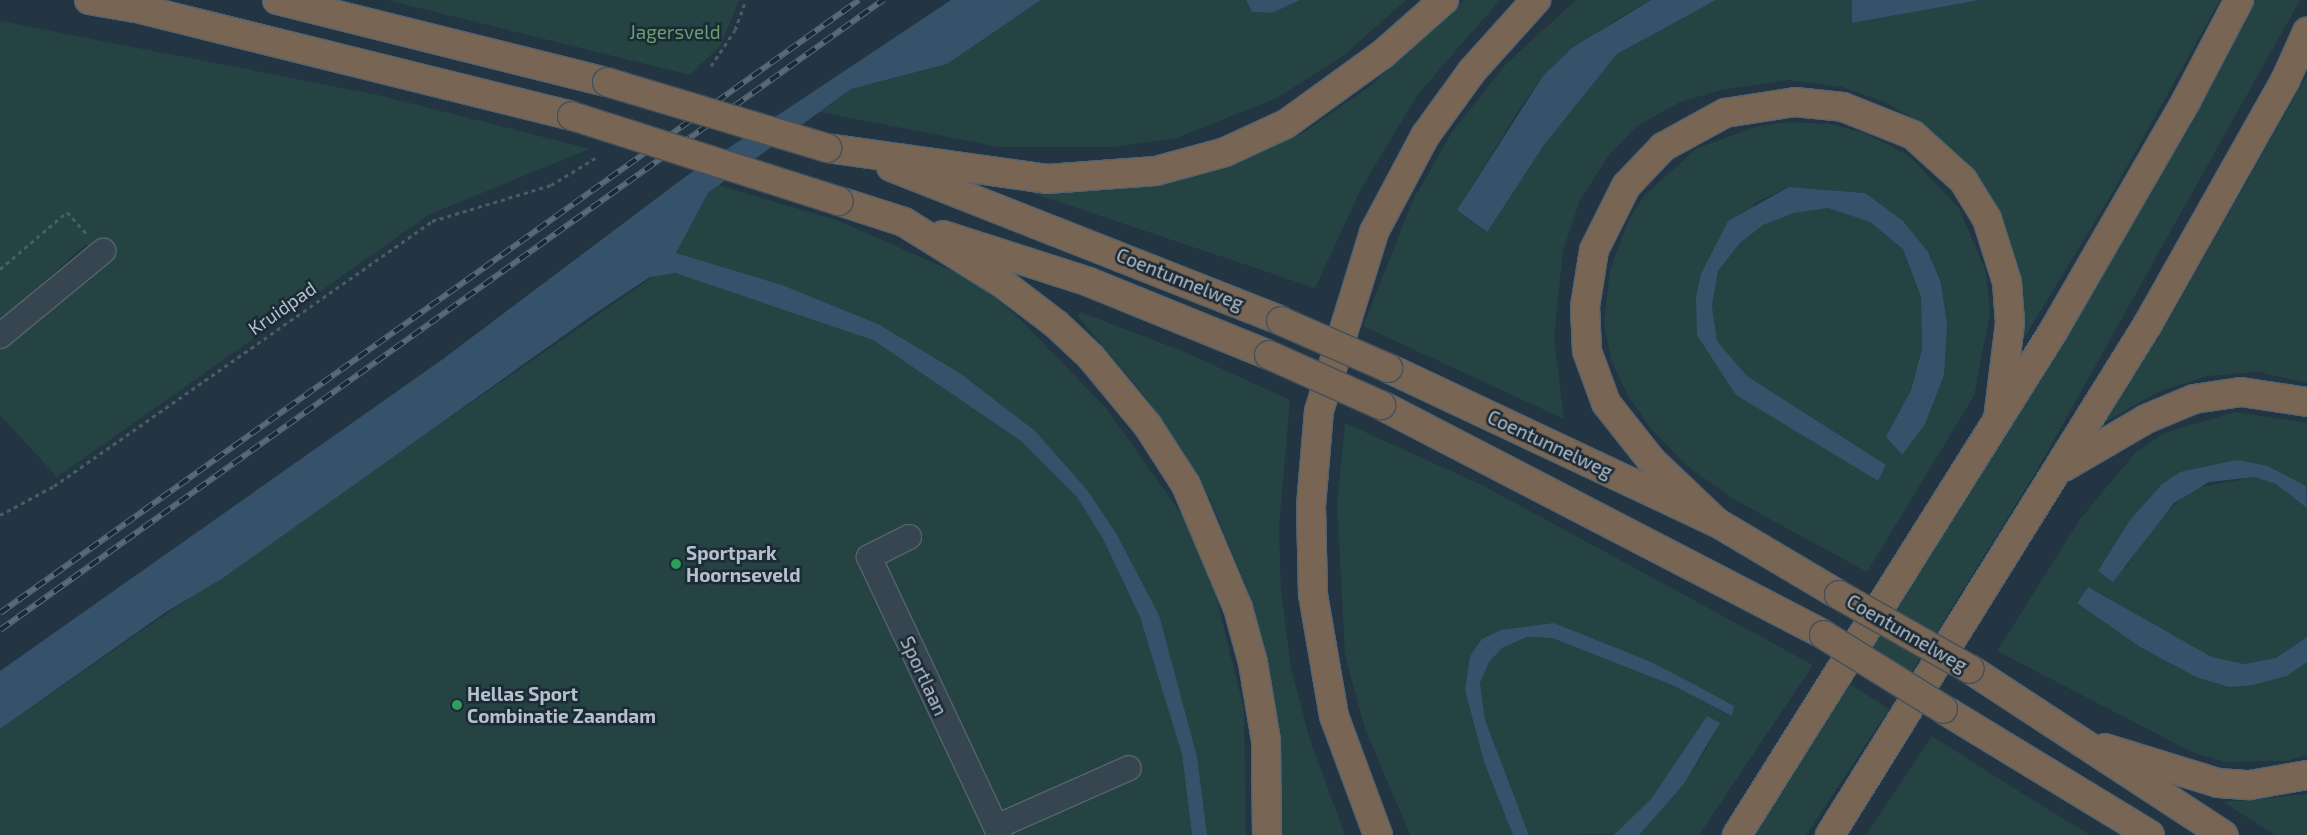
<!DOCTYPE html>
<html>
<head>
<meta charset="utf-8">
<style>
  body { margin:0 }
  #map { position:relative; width:2307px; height:835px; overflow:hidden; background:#233442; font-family:"Exo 2",sans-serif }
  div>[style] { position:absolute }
  .green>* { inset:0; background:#254343 }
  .water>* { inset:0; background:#35526a }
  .path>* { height:3px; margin-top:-1.5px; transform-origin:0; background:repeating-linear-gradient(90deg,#456060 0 4px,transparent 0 8px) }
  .roads { filter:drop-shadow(1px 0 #55636f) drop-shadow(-1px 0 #55636f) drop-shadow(0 1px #55636f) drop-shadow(0 -1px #55636f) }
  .minor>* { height:24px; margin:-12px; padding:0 12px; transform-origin:12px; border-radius:12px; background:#374551 }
  .highway>* { height:28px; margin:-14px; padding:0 14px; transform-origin:14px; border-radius:14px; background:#786553 }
  .rail>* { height:5.5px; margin-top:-2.75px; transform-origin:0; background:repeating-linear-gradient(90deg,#1c2a36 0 11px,#596a79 0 22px); box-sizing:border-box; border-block:1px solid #596a79 }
  .bridges { filter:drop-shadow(1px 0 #42505c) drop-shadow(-1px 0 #42505c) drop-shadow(0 1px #42505c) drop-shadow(0 -1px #42505c) }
  .highway-bridge>* { height:28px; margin:-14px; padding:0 14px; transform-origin:14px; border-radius:14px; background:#786553 }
  .dots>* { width:14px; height:14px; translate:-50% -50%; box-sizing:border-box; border:2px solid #1c2a36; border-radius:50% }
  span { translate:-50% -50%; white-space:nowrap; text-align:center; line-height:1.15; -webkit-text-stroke:5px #1c2a36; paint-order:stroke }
  .park-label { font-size:19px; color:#699f6f }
  .street-label { font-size:19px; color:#b4c0cc }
  .poi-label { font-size:19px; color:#b4c0cc; font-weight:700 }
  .left { translate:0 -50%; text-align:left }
</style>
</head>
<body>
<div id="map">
  <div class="green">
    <div style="clip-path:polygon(387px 0,739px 0,721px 45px,690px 75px)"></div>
    <div style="clip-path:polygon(1041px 0,1246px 0,1252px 12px,1272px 13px,1300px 0,1406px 0,1343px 56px,1277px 98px,1176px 138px,1113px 147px,999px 147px,820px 112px,851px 89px,947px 64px)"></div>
    <div style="clip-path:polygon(1464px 0,1500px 0,1418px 94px,1362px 187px,1315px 288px,1026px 191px,1114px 190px,1181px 178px,1236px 162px,1303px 133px,1370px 86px)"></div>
    <div style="clip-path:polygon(1576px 0,1651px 0,1614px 21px,1543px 76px,1517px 113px,1457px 210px,1486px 232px,1544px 145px,1617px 54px,1716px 0,1852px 0,1852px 23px,1980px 0,2220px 0,2114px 190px,2021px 343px,1957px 157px,1912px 118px,1887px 103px,1842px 87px,1788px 80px,1721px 90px,1680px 102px,1637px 126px,1609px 155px,1580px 200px,1563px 251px,1554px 338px,1564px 419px,1363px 326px,1413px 200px,1452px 132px,1506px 64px)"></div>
    <div style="clip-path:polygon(2256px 0,2300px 0,2036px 472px,1911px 673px,1870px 649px,2189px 128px)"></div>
    <div style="clip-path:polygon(0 21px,378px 95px,590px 149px,430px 214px,57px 477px,0 415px,0 350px,104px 262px,86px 244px,0 321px)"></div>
    <div style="clip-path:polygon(2307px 75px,2307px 383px,2259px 372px,2208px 376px,2160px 391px,2101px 424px,2161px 333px)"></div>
    <div style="clip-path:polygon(evenodd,1788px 122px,1830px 124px,1865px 133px,1909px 156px,1959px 208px,1986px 272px,1990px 314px,1974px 396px,1867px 572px,1733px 499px,1687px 466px,1652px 430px,1627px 394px,1611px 359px,1604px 323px,1610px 270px,1629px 219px,1645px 195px,1697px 148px,1759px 126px,1788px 122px,1789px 187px,1865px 193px,1941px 283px,1902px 455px,1886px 437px,1911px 390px,1922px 349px,1921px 297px,1903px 249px,1870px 222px,1828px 208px,1794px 213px,1763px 225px,1740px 243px,1718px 271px,1712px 306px,1717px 341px,1747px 376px,1886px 465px,1878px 481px,1736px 395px,1696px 297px,1755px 203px,1789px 187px)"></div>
    <div style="clip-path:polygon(718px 185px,839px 221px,975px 281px,1020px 319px,1106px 408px,1187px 522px,1216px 596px,1244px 709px,1246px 835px,1207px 835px,1159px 615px,1116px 533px,1088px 491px,878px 324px,782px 285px,676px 253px,708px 193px)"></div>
    <div style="clip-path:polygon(661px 271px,713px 282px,873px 340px,1021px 441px,1077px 497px,1103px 539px,1140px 617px,1166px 691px,1182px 754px,1192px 835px,0 835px,0 729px)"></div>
    <div style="clip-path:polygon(1080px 312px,1185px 352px,1290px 400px,1279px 527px,1281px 590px,1291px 668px,1309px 737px,1345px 835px,1282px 835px,1282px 771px,1270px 677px,1246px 586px,1209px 497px,1184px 453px,1146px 398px,1078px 316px)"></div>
    <div style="clip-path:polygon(2235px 412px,2307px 423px,2307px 487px,2268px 466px,2162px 484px,2130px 520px,2098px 571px,2126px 567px,2155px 524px,2191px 489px,2255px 477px,2276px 484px,2307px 508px,2307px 637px,2276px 658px,2244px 664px,2212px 657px,2088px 587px,2077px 602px,2140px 647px,2196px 677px,2253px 685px,2287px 676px,2307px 662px,2307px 755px,2287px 761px,2225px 762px,2192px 752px,1997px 651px,2081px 518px,2135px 453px,2164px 433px)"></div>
    <div style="clip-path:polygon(1345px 423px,1482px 485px,1813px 665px,1699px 835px,1639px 835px,1684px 784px,1707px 748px,1719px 723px,1707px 716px,1651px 799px,1616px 834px,1529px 835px,1485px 720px,1480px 683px,1489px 662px,1502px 648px,1527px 637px,1552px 638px,1672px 685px,1731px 716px,1734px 707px,1649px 661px,1554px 623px,1470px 656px,1465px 690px,1484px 762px,1513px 835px,1410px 835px,1364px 726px,1345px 655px,1337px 502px)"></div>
    <div style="clip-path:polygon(1848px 683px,1889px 709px,1811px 828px,1806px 835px,1745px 835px)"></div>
    <div style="clip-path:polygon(1932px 736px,2012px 787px,2090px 835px,1866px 835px)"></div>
    <div style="clip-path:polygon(2307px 794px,2307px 835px,2275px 835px,2223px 802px)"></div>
  </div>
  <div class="water">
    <div style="clip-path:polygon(951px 0,1041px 0,947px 64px,851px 89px,708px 193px,676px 253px,782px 285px,878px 324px,961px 374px,1035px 431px,1088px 491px,1116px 533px,1159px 615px,1197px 757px,1207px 835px,1192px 835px,1182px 754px,1140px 617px,1103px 539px,1077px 497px,1021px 441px,873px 340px,675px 273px,650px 277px,590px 317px,223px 578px,166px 612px,0 729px,0 671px,443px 359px,685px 177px)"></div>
    <div style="clip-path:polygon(1246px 0,1300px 0,1272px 13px,1252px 12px)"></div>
    <div style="clip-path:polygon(1651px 0,1716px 0,1617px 54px,1544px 145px,1487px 232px,1457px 210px,1543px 76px,1572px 48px)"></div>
    <div style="clip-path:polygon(1852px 0,1980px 0,1852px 23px)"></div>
    <div style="clip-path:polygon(1789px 187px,1865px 193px,1903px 221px,1928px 252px,1941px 283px,1947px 325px,1944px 375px,1925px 424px,1902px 455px,1886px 437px,1911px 390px,1922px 349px,1921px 297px,1903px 249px,1870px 222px,1828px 208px,1794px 213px,1763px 225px,1740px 243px,1718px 271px,1712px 306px,1717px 341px,1747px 376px,1886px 465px,1878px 481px,1736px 395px,1697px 335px,1696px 297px,1701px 274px,1728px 221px)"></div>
    <div style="clip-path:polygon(2237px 460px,2268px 466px,2306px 486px,2307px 508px,2276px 484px,2255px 477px,2209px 482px,2174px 503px,2113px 582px,2098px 571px,2130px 520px,2162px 484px,2180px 472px)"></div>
    <div style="clip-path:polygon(2088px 587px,2212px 657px,2244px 664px,2276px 658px,2307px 637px,2307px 662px,2287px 676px,2253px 685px,2229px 687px,2196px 677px,2140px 647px,2077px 603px)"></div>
    <div style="clip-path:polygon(1554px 623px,1649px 661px,1699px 687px,1734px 706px,1732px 716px,1672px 685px,1552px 638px,1527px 637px,1502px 648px,1489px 662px,1480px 683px,1485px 720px,1529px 835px,1513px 835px,1484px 762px,1465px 690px,1470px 656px,1482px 639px,1501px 630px)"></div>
    <div style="clip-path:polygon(1707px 716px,1720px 723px,1684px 784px,1639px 835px,1614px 835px,1651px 799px)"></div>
  </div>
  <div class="path">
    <div style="left:711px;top:66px;width:43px;rotate:-56.3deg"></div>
    <div style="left:735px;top:30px;width:32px;rotate:-70deg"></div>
    <div style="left:0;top:269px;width:88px;rotate:-40.4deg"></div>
    <div style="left:67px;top:212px;width:31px;rotate:48deg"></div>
    <div style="left:0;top:515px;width:61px;rotate:-28.2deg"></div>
    <div style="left:54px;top:486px;width:462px;rotate:-35deg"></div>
    <div style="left:432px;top:221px;width:124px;rotate:-16.8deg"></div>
    <div style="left:551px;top:185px;width:54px;rotate:-31.3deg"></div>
  </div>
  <div class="roads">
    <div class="minor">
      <div style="left:0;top:336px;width:134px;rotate:-39.5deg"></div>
      <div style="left:909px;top:537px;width:45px;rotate:153.4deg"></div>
      <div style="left:869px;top:557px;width:307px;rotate:64.8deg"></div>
      <div style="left:996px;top:827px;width:145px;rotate:-23.9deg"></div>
    </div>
    <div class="highway">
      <div style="left:89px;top:0;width:48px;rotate:9.7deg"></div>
      <div style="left:136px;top:8px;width:449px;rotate:13.9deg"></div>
      <div style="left:277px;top:0;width:340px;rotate:14deg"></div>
      <div style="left:827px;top:148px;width:222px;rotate:8deg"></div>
      <div style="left:1047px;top:179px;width:109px;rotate:-4.2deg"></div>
      <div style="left:1156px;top:171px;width:72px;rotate:-15.4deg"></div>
      <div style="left:1225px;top:152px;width:67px;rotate:-24.7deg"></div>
      <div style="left:1286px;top:124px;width:121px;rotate:-35.9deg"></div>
      <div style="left:1384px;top:53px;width:80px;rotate:-41.5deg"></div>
      <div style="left:891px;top:167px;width:419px;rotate:21.5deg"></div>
      <div style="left:839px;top:201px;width:68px;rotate:17.9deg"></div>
      <div style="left:904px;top:222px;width:115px;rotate:31.9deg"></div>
      <div style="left:1002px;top:283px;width:68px;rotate:37.2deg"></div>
      <div style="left:1056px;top:324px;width:48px;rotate:43.3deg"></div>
      <div style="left:1091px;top:357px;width:89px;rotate:50.4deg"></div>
      <div style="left:1148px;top:426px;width:70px;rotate:57.2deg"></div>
      <div style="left:1186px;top:485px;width:134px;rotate:67.1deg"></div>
      <div style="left:1238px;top:608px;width:57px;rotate:74.7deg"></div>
      <div style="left:1253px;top:663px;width:79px;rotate:80.5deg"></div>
      <div style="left:1266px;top:741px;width:94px;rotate:89.4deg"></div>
      <div style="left:943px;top:235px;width:153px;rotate:17.8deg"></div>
      <div style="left:1089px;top:282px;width:194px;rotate:22.1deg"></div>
      <div style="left:1388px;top:368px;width:362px;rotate:25.2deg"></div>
      <div style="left:1716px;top:522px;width:143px;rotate:30.7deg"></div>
      <div style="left:1381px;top:405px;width:499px;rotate:27.4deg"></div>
      <div style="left:2064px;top:467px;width:95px;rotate:-30.3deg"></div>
      <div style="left:2146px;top:419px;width:52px;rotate:-22.6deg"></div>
      <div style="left:2194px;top:399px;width:48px;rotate:-8.5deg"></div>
      <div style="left:2241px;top:392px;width:67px;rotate:8.6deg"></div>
      <div style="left:1716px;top:522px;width:90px;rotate:-136.4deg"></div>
      <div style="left:1651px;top:460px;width:73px;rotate:-128.3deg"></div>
      <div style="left:1606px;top:403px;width:55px;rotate:-110.1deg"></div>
      <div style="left:1587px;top:351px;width:44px;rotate:-92.6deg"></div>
      <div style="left:1585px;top:307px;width:58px;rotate:-81deg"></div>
      <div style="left:1594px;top:250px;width:72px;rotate:-63.4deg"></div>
      <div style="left:1626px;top:186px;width:54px;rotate:-46.5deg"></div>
      <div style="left:1663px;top:147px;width:71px;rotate:-28.7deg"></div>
      <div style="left:1725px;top:113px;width:71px;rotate:-8.9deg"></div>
      <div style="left:1795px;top:102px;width:48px;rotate:5.9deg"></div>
      <div style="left:1843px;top:107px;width:75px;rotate:21.8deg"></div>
      <div style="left:1913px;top:135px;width:67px;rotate:42deg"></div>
      <div style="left:1963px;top:180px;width:46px;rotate:58.4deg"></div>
      <div style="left:1987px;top:219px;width:66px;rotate:72.4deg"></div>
      <div style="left:2007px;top:282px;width:41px;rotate:85.8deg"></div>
      <div style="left:2010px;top:323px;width:97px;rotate:97.1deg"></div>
      <div style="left:1970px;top:669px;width:303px;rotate:33.2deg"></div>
      <div style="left:1943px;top:709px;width:242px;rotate:31.3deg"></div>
      <div style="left:2105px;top:748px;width:118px;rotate:17.2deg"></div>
      <div style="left:2218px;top:783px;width:32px;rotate:4deg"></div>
      <div style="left:2250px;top:785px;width:58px;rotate:-10deg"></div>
      <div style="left:1378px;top:835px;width:127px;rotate:-110.3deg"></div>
      <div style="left:1334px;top:716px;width:124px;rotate:-99.8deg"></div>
      <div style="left:1313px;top:594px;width:88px;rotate:-91.3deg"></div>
      <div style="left:1311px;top:506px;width:95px;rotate:-85.2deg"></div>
      <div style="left:1319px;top:411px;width:187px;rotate:-72.9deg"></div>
      <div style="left:1374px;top:232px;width:109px;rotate:-62deg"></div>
      <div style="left:1425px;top:136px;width:80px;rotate:-54.1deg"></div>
      <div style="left:1472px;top:71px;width:96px;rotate:-48deg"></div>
      <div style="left:1737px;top:835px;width:596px;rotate:-57.88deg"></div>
      <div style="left:2054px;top:330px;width:264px;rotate:-60deg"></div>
      <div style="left:2186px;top:101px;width:114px;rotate:-62.3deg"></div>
      <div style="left:1830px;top:835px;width:602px;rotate:-58.11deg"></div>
      <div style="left:2148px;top:324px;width:279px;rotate:-60.6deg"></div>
      <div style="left:2285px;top:81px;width:54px;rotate:-65.8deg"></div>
    </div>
  </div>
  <div class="rail">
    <div style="left:0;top:613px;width:1055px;rotate:-35.51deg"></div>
    <div style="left:0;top:630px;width:1085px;rotate:-35.51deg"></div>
  </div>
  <div class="bridges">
    <div class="highway-bridge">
      <div style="left:607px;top:82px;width:230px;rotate:16.7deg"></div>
      <div style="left:572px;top:116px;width:280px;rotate:17.7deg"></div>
      <div style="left:1281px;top:321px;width:117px;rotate:23.7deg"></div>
      <div style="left:1269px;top:355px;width:123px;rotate:24.1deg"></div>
      <div style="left:1839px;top:595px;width:150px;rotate:29.5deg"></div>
      <div style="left:1824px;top:635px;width:140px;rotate:31.9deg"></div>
    </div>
  </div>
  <div class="dots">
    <div style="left:676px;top:564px;background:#2e9e5b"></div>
    <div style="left:457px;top:705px;background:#2e9e5b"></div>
  </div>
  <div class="park-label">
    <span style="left:675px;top:32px">Jagersveld</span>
  </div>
  <div class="street-label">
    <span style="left:1180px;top:279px;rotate:22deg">Coentunnelweg</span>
    <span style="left:282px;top:308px;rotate:-35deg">Kruidpad</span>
    <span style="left:1550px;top:444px;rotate:25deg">Coentunnelweg</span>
    <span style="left:1907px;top:633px;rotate:30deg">Coentunnelweg</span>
    <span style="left:924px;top:676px;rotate:65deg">Sportlaan</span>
  </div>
  <div class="poi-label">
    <span class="left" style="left:686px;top:564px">Sportpark<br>Hoornseveld</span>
    <span class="left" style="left:467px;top:705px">Hellas Sport<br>Combinatie Zaandam</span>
  </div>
</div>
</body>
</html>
